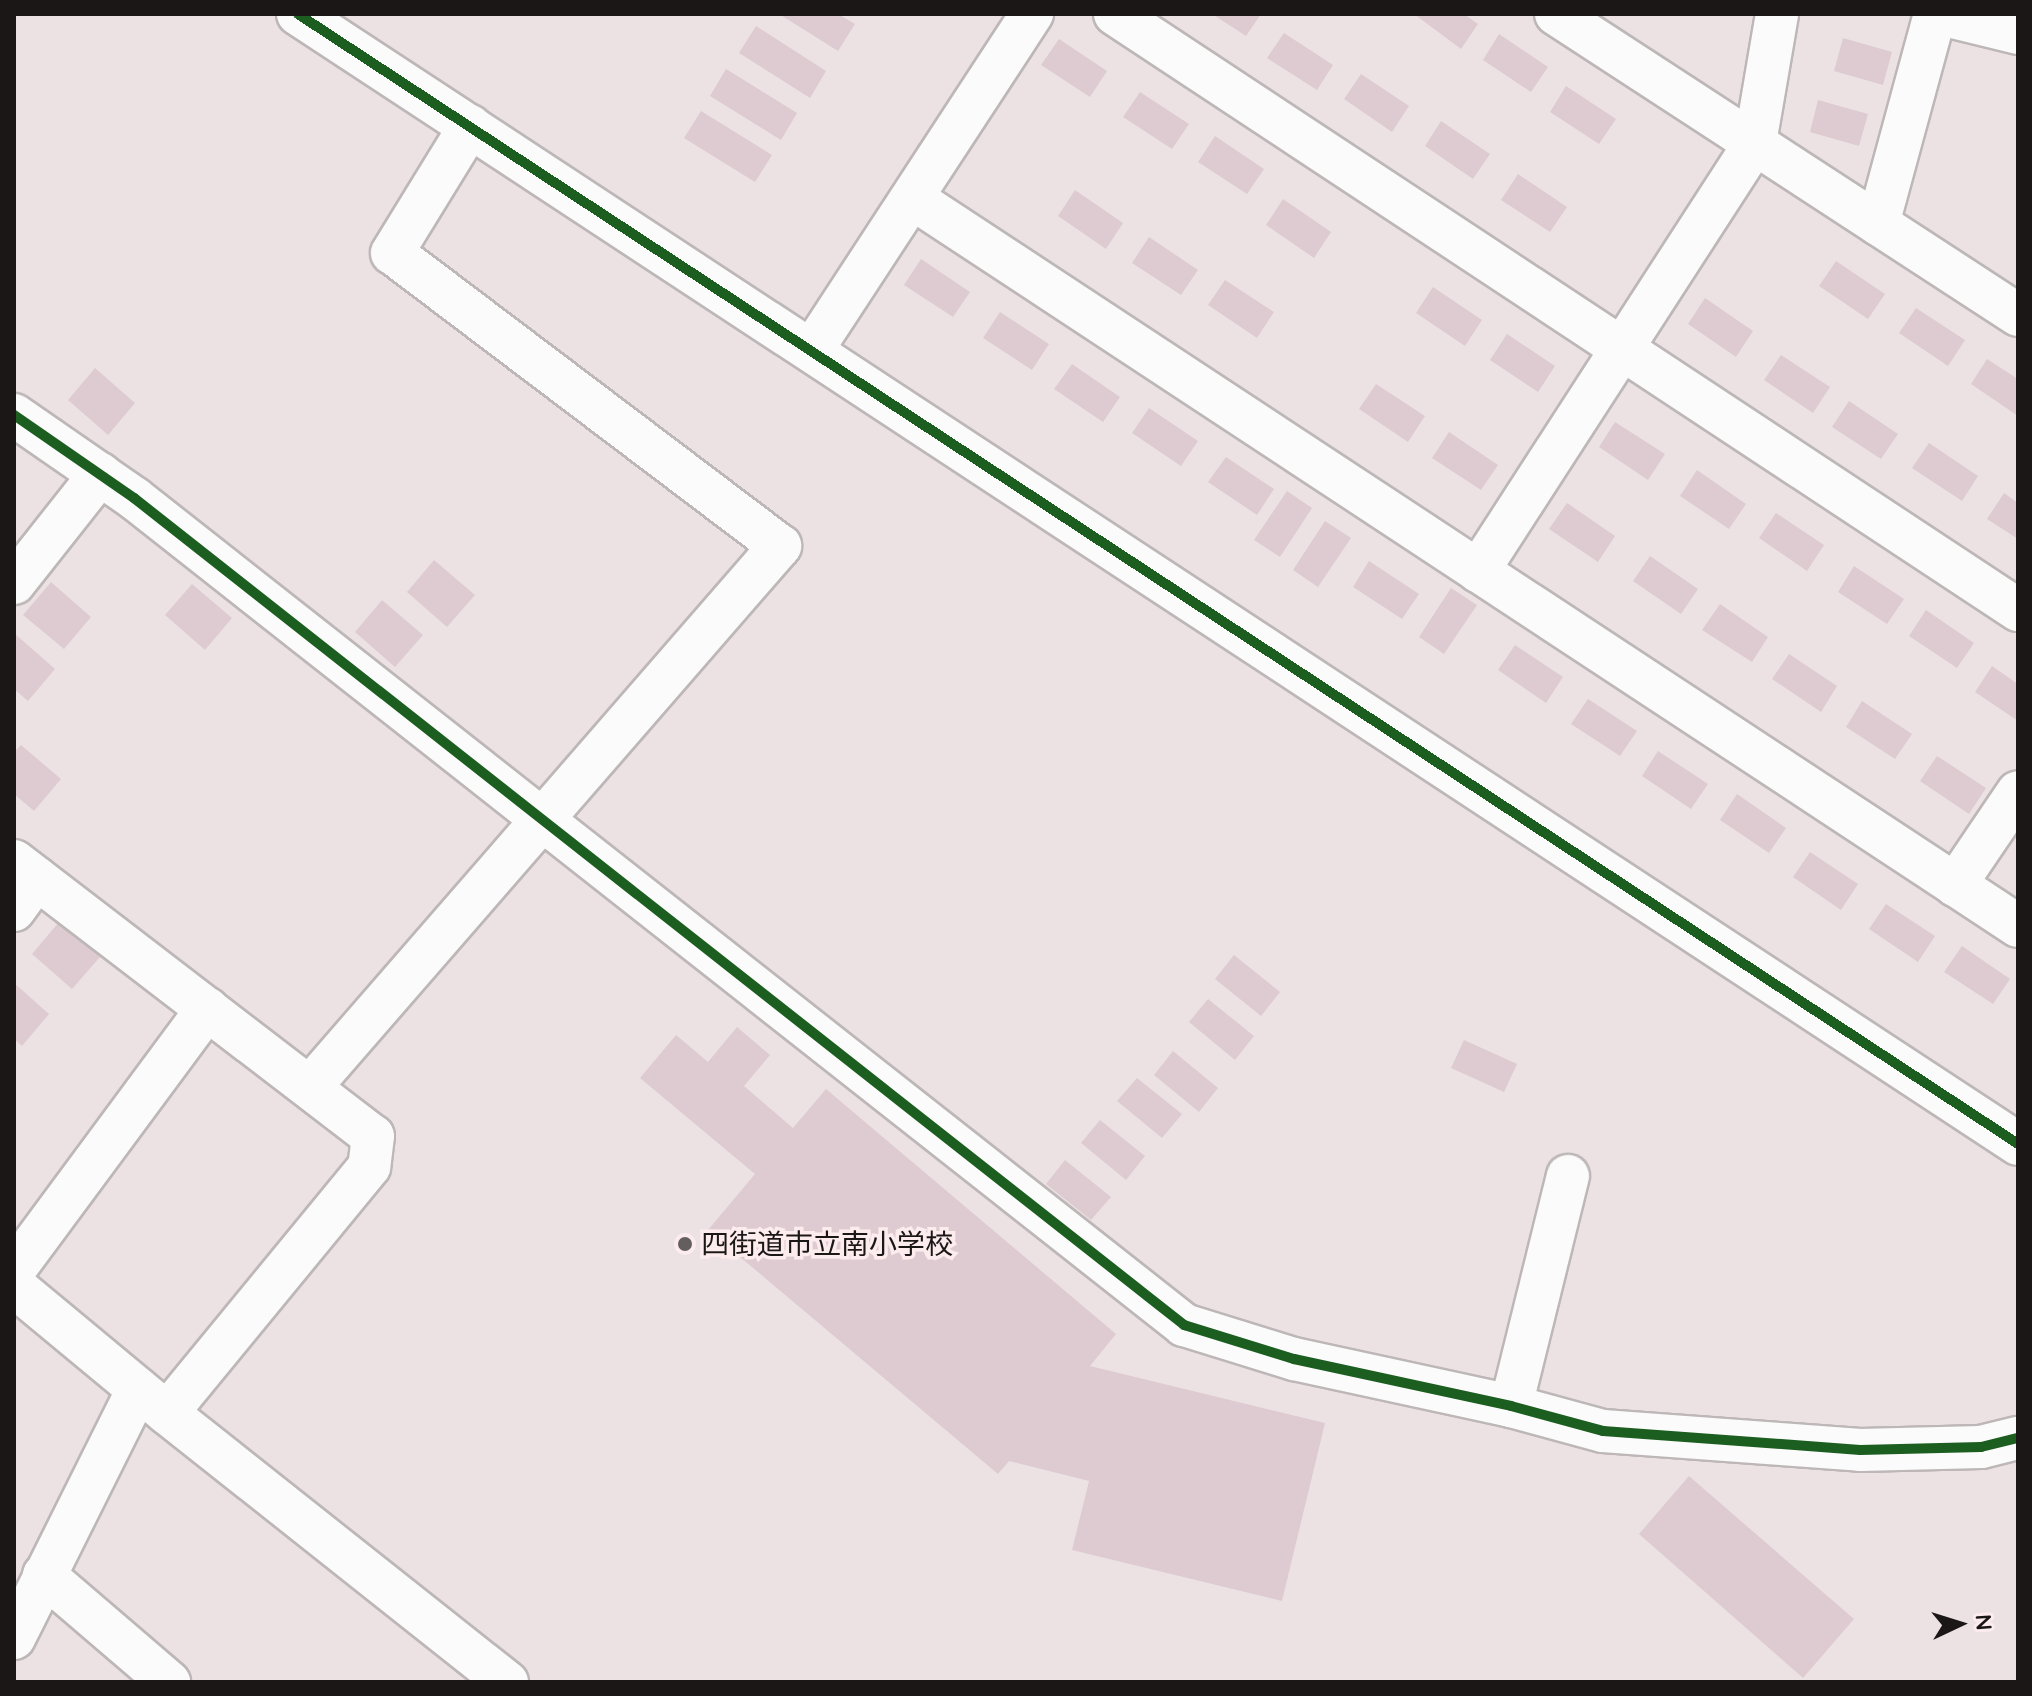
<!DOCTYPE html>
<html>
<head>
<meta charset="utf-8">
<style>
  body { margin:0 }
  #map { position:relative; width:2032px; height:1696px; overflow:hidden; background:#ece2e4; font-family:Quicksand,"Noto Sans JP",sans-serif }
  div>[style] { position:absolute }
  .building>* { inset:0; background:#ddcbd1 }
  .roads { filter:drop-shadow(2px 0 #bdb7b7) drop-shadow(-2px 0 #bdb7b7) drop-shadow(0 2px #bdb7b7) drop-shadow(0 -2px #bdb7b7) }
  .minor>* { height:42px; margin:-21px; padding:0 21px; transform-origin:21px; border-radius:21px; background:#fcfbfb }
  .cycleway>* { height:10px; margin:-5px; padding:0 5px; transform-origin:5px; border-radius:5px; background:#1b5e20 }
  .dots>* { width:22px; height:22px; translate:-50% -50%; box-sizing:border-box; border:4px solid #fcecee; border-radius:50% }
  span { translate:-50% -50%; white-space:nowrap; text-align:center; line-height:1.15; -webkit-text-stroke:7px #fcecee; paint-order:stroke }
  .poi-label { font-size:28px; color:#1c1717 }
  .left { translate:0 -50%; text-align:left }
  .frame { position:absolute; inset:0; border:16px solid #1c1717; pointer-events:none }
  .north { position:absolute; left:1920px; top:1584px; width:80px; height:80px; -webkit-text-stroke:6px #fcecee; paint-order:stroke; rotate:86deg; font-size:22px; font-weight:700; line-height:32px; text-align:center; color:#1c1717 }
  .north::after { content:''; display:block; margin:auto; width:28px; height:36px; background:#1c1717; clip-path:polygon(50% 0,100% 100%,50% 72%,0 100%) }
</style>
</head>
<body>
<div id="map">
  <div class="building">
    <div style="clip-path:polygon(779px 14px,838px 14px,855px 24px,838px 51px)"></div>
    <div style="clip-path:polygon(1212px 14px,1261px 14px,1246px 36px)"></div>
    <div style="clip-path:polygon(1414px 14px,1464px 14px,1478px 24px,1461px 49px)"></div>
    <div style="clip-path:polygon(756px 26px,826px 71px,810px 98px,739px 53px)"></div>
    <div style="clip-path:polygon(1284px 33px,1333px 65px,1317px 90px,1267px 58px)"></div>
    <div style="clip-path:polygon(1499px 34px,1548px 67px,1531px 92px,1483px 60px)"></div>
    <div style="clip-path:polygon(1843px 38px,1892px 52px,1883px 85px,1834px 71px)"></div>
    <div style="clip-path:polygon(1059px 39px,1107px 71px,1090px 97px,1041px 65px)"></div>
    <div style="clip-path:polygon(726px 69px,797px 113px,781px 140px,710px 96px)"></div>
    <div style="clip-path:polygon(1361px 74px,1409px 106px,1392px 132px,1344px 99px)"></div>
    <div style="clip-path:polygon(1566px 86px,1616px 119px,1599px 144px,1550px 112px)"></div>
    <div style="clip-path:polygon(1140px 92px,1189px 124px,1172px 149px,1123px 117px)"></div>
    <div style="clip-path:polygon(1818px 100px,1868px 114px,1859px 146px,1810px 132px)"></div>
    <div style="clip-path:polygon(701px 111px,772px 155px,755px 182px,684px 138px)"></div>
    <div style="clip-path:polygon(1441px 121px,1490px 154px,1473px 179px,1425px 146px)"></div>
    <div style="clip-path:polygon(1215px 136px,1264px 169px,1247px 194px,1198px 162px)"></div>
    <div style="clip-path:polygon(1518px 174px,1567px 207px,1550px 232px,1501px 200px)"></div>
    <div style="clip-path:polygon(1075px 190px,1123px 223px,1106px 249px,1058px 216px)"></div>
    <div style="clip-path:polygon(1283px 199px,1331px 232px,1314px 258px,1266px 225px)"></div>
    <div style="clip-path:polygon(1149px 237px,1198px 270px,1181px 295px,1132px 263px)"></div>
    <div style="clip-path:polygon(921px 259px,970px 292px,953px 317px,904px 285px)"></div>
    <div style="clip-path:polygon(1836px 261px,1885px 294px,1868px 319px,1819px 286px)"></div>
    <div style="clip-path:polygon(1225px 280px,1274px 312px,1257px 338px,1208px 305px)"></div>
    <div style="clip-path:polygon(1433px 287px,1482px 320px,1465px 346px,1416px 313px)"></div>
    <div style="clip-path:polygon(1705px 298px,1753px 331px,1736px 357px,1688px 324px)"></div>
    <div style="clip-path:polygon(1916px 308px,1965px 340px,1948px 366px,1899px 333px)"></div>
    <div style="clip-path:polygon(1000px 312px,1049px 344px,1032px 370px,983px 338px)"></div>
    <div style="clip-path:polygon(1507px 334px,1555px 366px,1538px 392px,1490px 360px)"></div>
    <div style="clip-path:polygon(1781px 355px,1830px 387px,1813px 413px,1764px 380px)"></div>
    <div style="clip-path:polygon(1987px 359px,2018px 379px,2018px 416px,1971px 384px)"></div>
    <div style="clip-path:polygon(1072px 364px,1120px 397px,1103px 422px,1054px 389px)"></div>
    <div style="clip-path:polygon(95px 368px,135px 403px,108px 435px,68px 400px)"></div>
    <div style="clip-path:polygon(1376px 384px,1425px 416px,1408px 442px,1359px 409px)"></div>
    <div style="clip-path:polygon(1849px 401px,1898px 434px,1881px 459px,1832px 427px)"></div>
    <div style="clip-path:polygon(1149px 408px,1198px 441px,1181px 466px,1132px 433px)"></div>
    <div style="clip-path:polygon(1615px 422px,1665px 454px,1648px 480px,1599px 447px)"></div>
    <div style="clip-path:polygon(1449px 432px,1498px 465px,1481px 490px,1432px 458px)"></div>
    <div style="clip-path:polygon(1929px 443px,1978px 476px,1962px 501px,1912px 468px)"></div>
    <div style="clip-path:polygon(1226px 457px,1274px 489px,1257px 515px,1208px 482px)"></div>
    <div style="clip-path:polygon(1697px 470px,1746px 504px,1729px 529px,1680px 496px)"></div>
    <div style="clip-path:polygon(1287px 491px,1312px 508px,1280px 557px,1254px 540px)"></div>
    <div style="clip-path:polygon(2004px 493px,2018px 503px,2018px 539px,1987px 519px)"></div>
    <div style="clip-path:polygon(1567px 503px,1615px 536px,1598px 562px,1549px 529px)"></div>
    <div style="clip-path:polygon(1776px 513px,1824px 545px,1807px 571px,1759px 538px)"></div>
    <div style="clip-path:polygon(1325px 521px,1351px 538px,1318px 587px,1293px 570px)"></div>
    <div style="clip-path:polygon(1650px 556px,1698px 589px,1681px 614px,1633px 581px)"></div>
    <div style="clip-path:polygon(434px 560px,475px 595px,447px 627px,407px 592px)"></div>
    <div style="clip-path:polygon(1369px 561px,1419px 594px,1402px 619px,1353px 587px)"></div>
    <div style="clip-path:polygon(1854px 566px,1904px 599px,1887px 624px,1838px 592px)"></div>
    <div style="clip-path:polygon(51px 582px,91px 617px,64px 649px,23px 615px)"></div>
    <div style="clip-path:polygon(192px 584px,232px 618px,205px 650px,165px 615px)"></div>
    <div style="clip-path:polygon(1451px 588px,1477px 605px,1444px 654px,1419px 637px)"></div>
    <div style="clip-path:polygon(382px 600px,423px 635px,395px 667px,355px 632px)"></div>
    <div style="clip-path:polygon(1720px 604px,1768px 637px,1752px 662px,1702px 630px)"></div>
    <div style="clip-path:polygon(1926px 610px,1974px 643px,1957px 668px,1909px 636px)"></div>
    <div style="clip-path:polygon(14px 633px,55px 669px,28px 701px,14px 689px)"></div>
    <div style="clip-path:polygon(1515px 645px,1563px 677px,1546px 703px,1498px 670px)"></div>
    <div style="clip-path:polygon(1789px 654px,1837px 686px,1821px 712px,1772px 679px)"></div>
    <div style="clip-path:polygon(1992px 666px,2018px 684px,2018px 721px,1975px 692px)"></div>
    <div style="clip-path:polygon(1588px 699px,1637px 731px,1620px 756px,1571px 724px)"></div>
    <div style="clip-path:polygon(1862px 701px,1912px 734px,1895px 759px,1846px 727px)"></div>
    <div style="clip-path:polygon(21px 745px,61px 779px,34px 811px,14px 794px,14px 752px)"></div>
    <div style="clip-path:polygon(1658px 751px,1708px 784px,1691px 809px,1642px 776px)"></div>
    <div style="clip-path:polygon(1937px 756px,1986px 788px,1969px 814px,1920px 781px)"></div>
    <div style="clip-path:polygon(1737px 794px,1786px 828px,1769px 853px,1720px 820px)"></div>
    <div style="clip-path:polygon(1810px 852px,1858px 884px,1841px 910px,1793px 877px)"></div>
    <div style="clip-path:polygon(1886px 904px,1935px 936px,1918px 962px,1869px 929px)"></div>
    <div style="clip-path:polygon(59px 922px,100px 957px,72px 989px,32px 954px)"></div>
    <div style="clip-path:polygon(1962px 946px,2010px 979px,1993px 1004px,1944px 972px)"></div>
    <div style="clip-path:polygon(1234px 955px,1280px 992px,1261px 1016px,1215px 979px)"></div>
    <div style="clip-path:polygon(14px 983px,49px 1014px,22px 1046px,14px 1039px)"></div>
    <div style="clip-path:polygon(1208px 999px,1254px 1036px,1235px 1060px,1189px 1022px)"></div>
    <div style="clip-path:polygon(737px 1027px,770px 1055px,744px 1086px,793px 1128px,826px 1089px,1116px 1334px,1090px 1366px,1325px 1423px,1282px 1601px,1072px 1550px,1089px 1481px,1009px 1461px,998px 1474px,708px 1230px,755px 1174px,640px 1078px,676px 1035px,708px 1062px)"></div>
    <div style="clip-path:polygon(1464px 1040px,1517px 1064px,1504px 1092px,1451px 1068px)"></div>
    <div style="clip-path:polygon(1173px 1051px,1218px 1088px,1199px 1112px,1154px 1075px)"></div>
    <div style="clip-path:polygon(1137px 1078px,1182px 1114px,1162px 1138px,1117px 1101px)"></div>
    <div style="clip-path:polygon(1100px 1120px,1145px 1156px,1126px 1180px,1081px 1143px)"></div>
    <div style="clip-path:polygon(1065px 1160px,1111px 1197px,1091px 1220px,1046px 1184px)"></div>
    <div style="clip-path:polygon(1689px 1476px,1854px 1619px,1803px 1678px,1639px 1534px)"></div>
  </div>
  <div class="roads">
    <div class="minor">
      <div style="left:298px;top:14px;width:2058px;rotate:33.3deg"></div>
      <div style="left:1115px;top:14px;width:1082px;rotate:33.43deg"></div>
      <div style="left:1556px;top:14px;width:551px;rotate:33.08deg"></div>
      <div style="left:1941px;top:14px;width:79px;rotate:13.9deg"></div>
      <div style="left:912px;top:198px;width:1324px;rotate:33.35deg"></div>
      <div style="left:1878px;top:224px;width:218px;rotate:-74.8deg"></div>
      <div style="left:812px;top:350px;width:402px;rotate:-56.8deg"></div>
      <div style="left:14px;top:415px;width:146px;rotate:34.7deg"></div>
      <div style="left:134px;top:498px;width:1337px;rotate:38.22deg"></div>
      <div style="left:1184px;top:1325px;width:115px;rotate:17.2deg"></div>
      <div style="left:1294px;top:1359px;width:222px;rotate:12.2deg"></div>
      <div style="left:1511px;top:1406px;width:95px;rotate:15.2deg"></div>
      <div style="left:1603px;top:1431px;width:258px;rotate:4.2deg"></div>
      <div style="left:1860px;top:1450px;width:121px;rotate:-1.4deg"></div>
      <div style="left:1981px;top:1447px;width:38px;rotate:-14deg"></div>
      <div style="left:1478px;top:571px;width:510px;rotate:-57.09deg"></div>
      <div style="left:1755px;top:143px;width:131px;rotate:-80.3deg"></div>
      <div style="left:14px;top:583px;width:139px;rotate:-51.7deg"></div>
      <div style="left:14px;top:861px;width:452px;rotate:37.5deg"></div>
      <div style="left:373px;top:1136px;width:31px;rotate:97deg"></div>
      <div style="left:369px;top:1167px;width:318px;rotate:129.4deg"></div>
      <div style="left:1955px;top:885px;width:112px;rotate:-55.9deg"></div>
      <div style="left:14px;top:910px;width:39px;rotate:-54deg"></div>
      <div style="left:310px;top:1087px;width:717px;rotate:-49.02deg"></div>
      <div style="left:780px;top:546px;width:486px;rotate:-142.9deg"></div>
      <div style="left:392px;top:253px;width:149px;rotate:-58.4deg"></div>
      <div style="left:14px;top:1270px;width:325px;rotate:-53.5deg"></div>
      <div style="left:14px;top:1286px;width:199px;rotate:39.7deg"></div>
      <div style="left:167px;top:1413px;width:434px;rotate:38.4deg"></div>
      <div style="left:1511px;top:1406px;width:237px;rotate:-76.1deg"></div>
      <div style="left:44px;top:1575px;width:165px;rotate:40.6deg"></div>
      <div style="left:14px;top:1638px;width:278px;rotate:-63.5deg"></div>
    </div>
  </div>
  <div class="cycleway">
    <div style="left:298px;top:14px;width:2058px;rotate:33.3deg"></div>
    <div style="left:14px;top:415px;width:146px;rotate:34.7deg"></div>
    <div style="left:134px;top:498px;width:1337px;rotate:38.22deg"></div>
    <div style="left:1184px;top:1325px;width:115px;rotate:17.2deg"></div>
    <div style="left:1294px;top:1359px;width:222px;rotate:12.2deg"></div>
    <div style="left:1511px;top:1406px;width:95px;rotate:15.2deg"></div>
    <div style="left:1603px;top:1431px;width:258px;rotate:4.2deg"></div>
    <div style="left:1860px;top:1450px;width:121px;rotate:-1.4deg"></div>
    <div style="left:1981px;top:1447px;width:38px;rotate:-14deg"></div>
  </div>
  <div class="dots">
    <div style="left:685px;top:1244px;background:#655e5f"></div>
  </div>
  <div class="poi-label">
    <span class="left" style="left:701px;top:1244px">四街道市立南小学校</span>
  </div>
  <div class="frame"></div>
  <div class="north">N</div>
</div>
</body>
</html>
